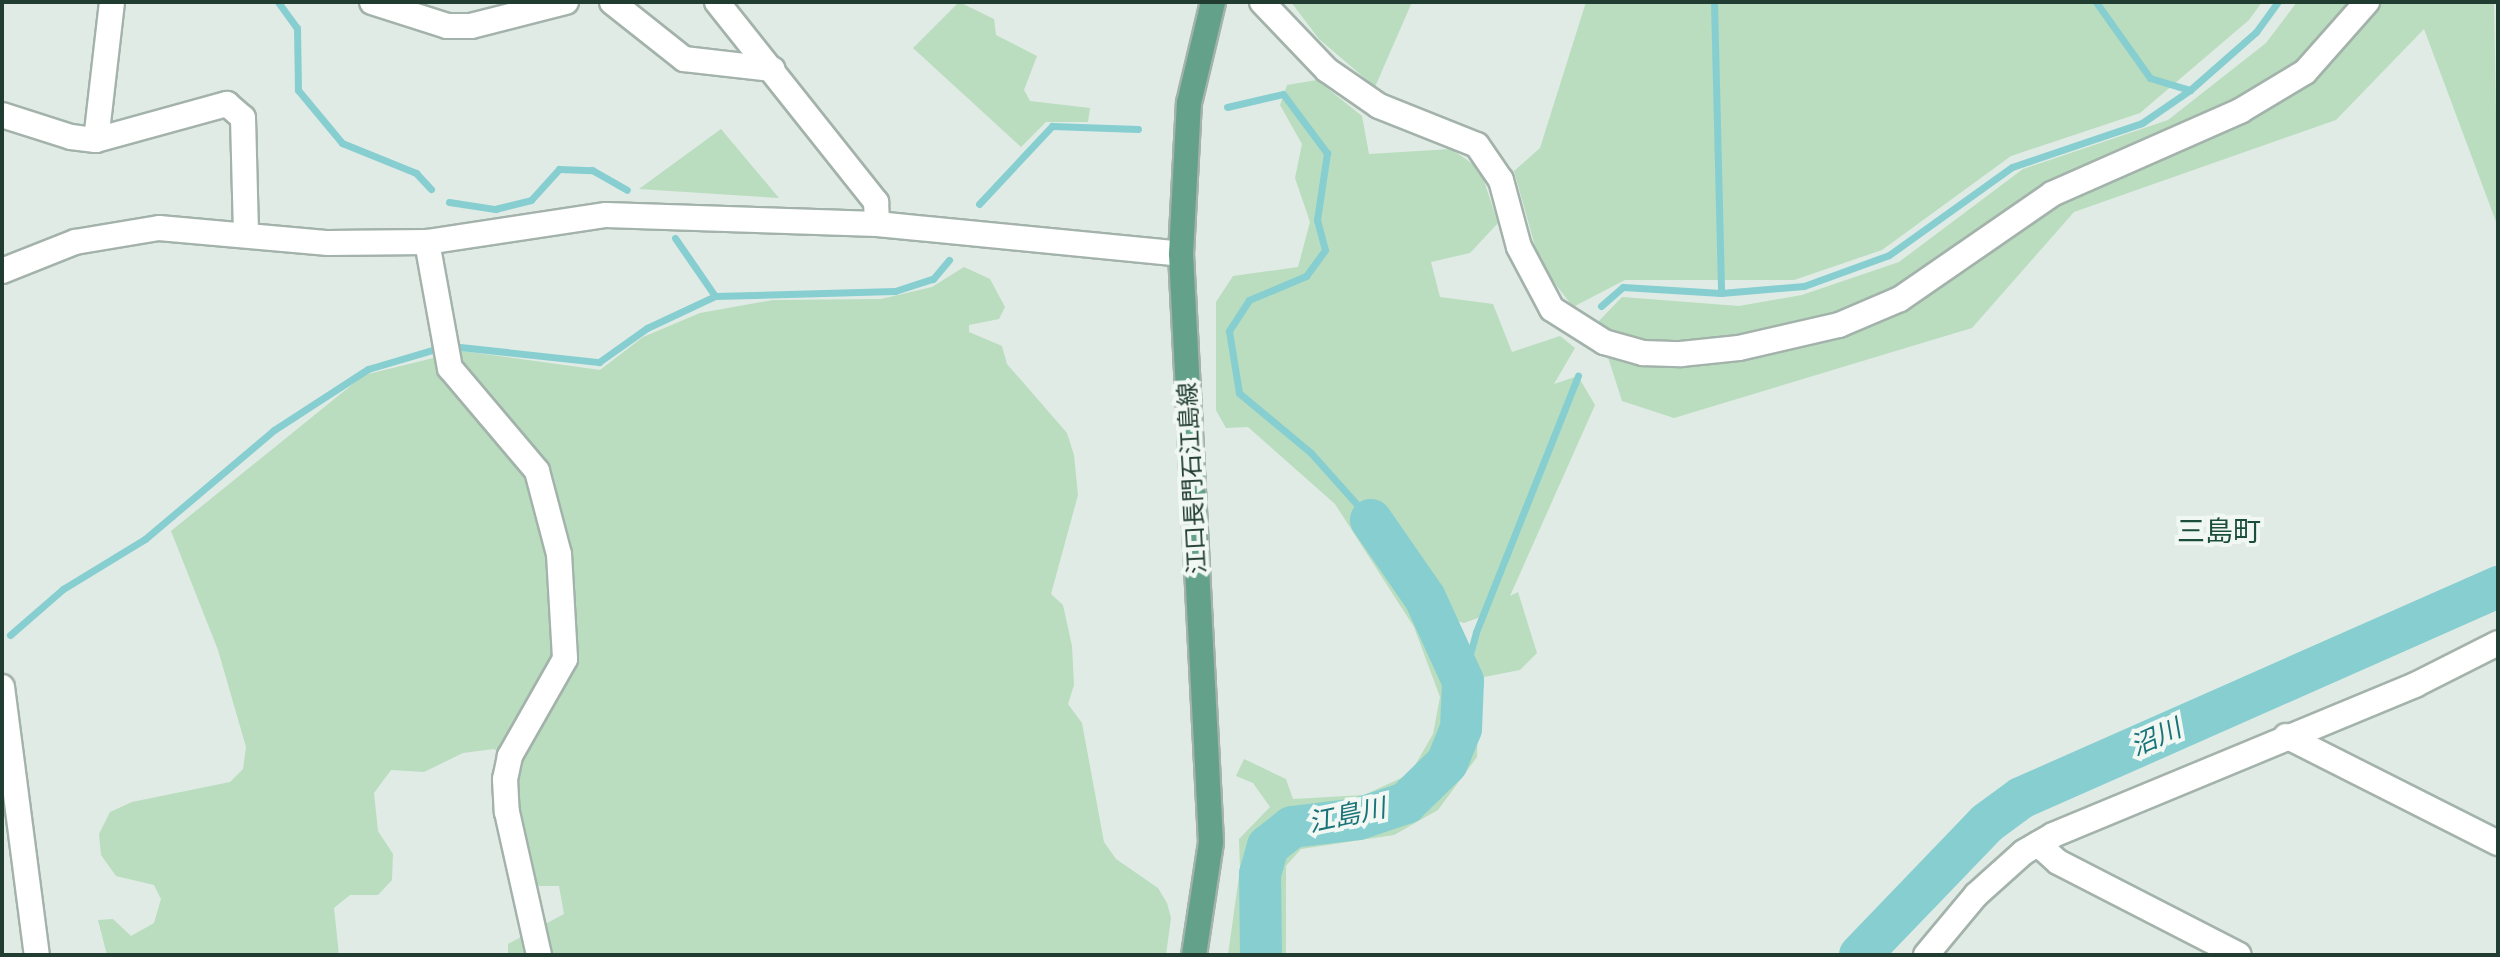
<!DOCTYPE html>
<html>
<head>
<meta charset="utf-8">
<style>
  body { margin:0 }
  #map { position:relative; width:2500px; height:957px; overflow:hidden; background:#e0ebe5; font-family:Raleway,"Noto Sans JP",sans-serif }
  div>[style] { position:absolute }
  .green>* { inset:0; background:#b9ddbe }
  .stream>* { height:7px; margin:-3.5px; padding:0 3.5px; transform-origin:3.5px; border-radius:3.5px; background:#87ced1 }
  .river>* { height:42px; margin:-21px; padding:0 21px; transform-origin:21px; border-radius:21px; background:#87ced1 }
  .roads { filter:drop-shadow(2px 0 #a3b3ab) drop-shadow(-2px 0 #a3b3ab) drop-shadow(0 2px #a3b3ab) drop-shadow(0 -2px #a3b3ab) }
  .minor>* { height:24px; margin:-12px; padding:0 12px; transform-origin:12px; border-radius:12px; background:#fff }
  .major>* { height:24px; margin:-12px; padding:0 12px; transform-origin:12px; border-radius:12px; background:#64a18a }
  span { translate:-50% -50%; white-space:nowrap; text-align:center; line-height:1.15; -webkit-text-stroke:8px #f1f8f3; paint-order:stroke }
  .street-label { font-size:24px; color:#213c31 }
  .water-label { font-size:26px; color:#1b7378; font-style:italic }
  .quarter-label { font-size:28px; color:#1d4e3c }
  .frame { position:absolute; inset:0; border:4px solid #213c31; pointer-events:none }
</style>
</head>
<body>
<div id="map">
  <div class="green">
    <div style="clip-path:polygon(959px 2px,994px 19px,996px 35px,1037px 56px,1024px 90px,1030px 101px,1090px 108px,1088px 122px,1046px 122px,1021px 147px,913px 48px)"></div>
    <div style="clip-path:polygon(1291px 2px,1412px 2px,1375px 87px,1319px 39px)"></div>
    <div style="clip-path:polygon(1586px 2px,2262px 2px,2249px 20px,2140px 113px,2011px 156px,1882px 250px,1794px 280px,1625px 280px,1573px 307px,1540px 264px,1514px 171px,1540px 148px)"></div>
    <div style="clip-path:polygon(2297px 2px,2494px 2px,2498px 227px,2424px 29px,2336px 120px,2074px 212px,1972px 328px,1674px 418px,1622px 401px,1597px 323px,1622px 297px,1739px 306px,1802px 295px,1899px 262px,2023px 169px,2168px 120px,2266px 43px)"></div>
    <div style="clip-path:polygon(1317px 80px,1362px 116px,1369px 154px,1451px 149px,1480px 169px,1498px 223px,1470px 253px,1431px 262px,1440px 297px,1493px 304px,1512px 352px,1560px 336px,1575px 348px,1554px 384px,1578px 376px,1595px 405px,1510px 596px,1518px 592px,1537px 653px,1520px 670px,1479px 678px,1477px 757px,1438px 810px,1394px 835px,1301px 849px,1286px 866px,1286px 955px,1279px 955px,1272px 870px,1285px 846px,1299px 836px,1388px 821px,1426px 799px,1462px 753px,1470px 675px,1483px 616px,1464px 623px,1426px 612px,1449px 693px,1441px 741px,1415px 785px,1355px 809px,1294px 810px,1268px 831px,1249px 864px,1246px 955px,1228px 955px,1240px 869px,1239px 839px,1270px 807px,1253px 783px,1236px 776px,1244px 759px,1286px 779px,1293px 799px,1364px 795px,1410px 774px,1433px 734px,1440px 697px,1414px 627px,1335px 504px,1248px 427px,1226px 428px,1216px 410px,1216px 302px,1233px 276px,1298px 267px,1310px 222px,1295px 178px,1302px 144px,1280px 105px,1287px 85px)"></div>
    <div style="clip-path:polygon(721px 129px,779px 198px,639px 189px)"></div>
    <div style="clip-path:polygon(964px 267px,990px 279px,1005px 307px,999px 319px,969px 325px,969px 332px,1002px 346px,1007px 364px,1067px 433px,1074px 455px,1078px 495px,1051px 594px,1063px 605px,1072px 646px,1074px 685px,1068px 704px,1082px 723px,1104px 842px,1116px 859px,1158px 888px,1167px 903px,1171px 918px,1166px 955px,508px 955px,508px 944px,564px 914px,559px 886px,530px 886px,514px 805px,517px 766px,494px 749px,463px 753px,424px 772px,391px 770px,374px 793px,378px 831px,393px 854px,392px 880px,378px 895px,350px 895px,334px 908px,339px 955px,107px 955px,98px 920px,113px 919px,131px 936px,154px 923px,161px 899px,154px 885px,116px 876px,101px 855px,99px 834px,110px 812px,132px 802px,230px 782px,243px 769px,246px 747px,218px 650px,171px 531px,364px 375px,462px 351px,600px 370px,643px 337px,700px 313px,773px 300px,881px 299px,932px 287px)"></div>
  </div>
  <div class="stream">
    <div style="left:278px;top:2px;width:32px;rotate:54deg"></div>
    <div style="left:297px;top:28px;width:62px;rotate:89.1deg"></div>
    <div style="left:298px;top:90px;width:69px;rotate:50.3deg"></div>
    <div style="left:342px;top:143px;width:80px;rotate:22.1deg"></div>
    <div style="left:416px;top:173px;width:22px;rotate:47deg"></div>
    <div style="left:1714px;top:2px;width:291px;rotate:88.6deg"></div>
    <div style="left:2096px;top:2px;width:93px;rotate:54.6deg"></div>
    <div style="left:2150px;top:78px;width:42px;rotate:16.7deg"></div>
    <div style="left:1227px;top:107px;width:57px;rotate:-13.1deg"></div>
    <div style="left:1283px;top:94px;width:74px;rotate:53.3deg"></div>
    <div style="left:1327px;top:153px;width:68px;rotate:98.5deg"></div>
    <div style="left:1317px;top:220px;width:31px;rotate:75deg"></div>
    <div style="left:1325px;top:250px;width:32px;rotate:126deg"></div>
    <div style="left:1306px;top:276px;width:62px;rotate:157.2deg"></div>
    <div style="left:1249px;top:300px;width:37px;rotate:123deg"></div>
    <div style="left:1229px;top:331px;width:63px;rotate:80.8deg"></div>
    <div style="left:1239px;top:393px;width:94px;rotate:39.8deg"></div>
    <div style="left:1311px;top:453px;width:90px;rotate:48.2deg"></div>
    <div style="left:449px;top:202px;width:47px;rotate:8.7deg"></div>
    <div style="left:495px;top:209px;width:37px;rotate:-14deg"></div>
    <div style="left:531px;top:200px;width:42px;rotate:-47.9deg"></div>
    <div style="left:559px;top:169px;width:33px;rotate:2deg"></div>
    <div style="left:592px;top:170px;width:40px;rotate:29.7deg"></div>
    <div style="left:979px;top:204px;width:107px;rotate:-46.9deg"></div>
    <div style="left:1052px;top:126px;width:86px;rotate:2deg"></div>
    <div style="left:675px;top:238px;width:70px;rotate:55.4deg"></div>
    <div style="left:715px;top:296px;width:180px;rotate:-1.6deg"></div>
    <div style="left:895px;top:291px;width:40px;rotate:-18deg"></div>
    <div style="left:933px;top:279px;width:25px;rotate:-50deg"></div>
    <div style="left:1601px;top:306px;width:29px;rotate:-41deg"></div>
    <div style="left:1623px;top:287px;width:98px;rotate:3.5deg"></div>
    <div style="left:1721px;top:293px;width:83px;rotate:-4.8deg"></div>
    <div style="left:1804px;top:286px;width:90px;rotate:-20deg"></div>
    <div style="left:1889px;top:255px;width:151px;rotate:-35.6deg"></div>
    <div style="left:2012px;top:167px;width:137px;rotate:-18.7deg"></div>
    <div style="left:2142px;top:123px;width:58px;rotate:-34.5deg"></div>
    <div style="left:2190px;top:90px;width:88px;rotate:-41.3deg"></div>
    <div style="left:2256px;top:32px;width:37px;rotate:-54deg"></div>
    <div style="left:460px;top:347px;width:140px;rotate:6.2deg"></div>
    <div style="left:599px;top:362px;width:59px;rotate:-35.3deg"></div>
    <div style="left:647px;top:328px;width:75px;rotate:-25.2deg"></div>
    <div style="left:10px;top:635px;width:70px;rotate:-41deg"></div>
    <div style="left:63px;top:589px;width:96px;rotate:-31.4deg"></div>
    <div style="left:145px;top:539px;width:169px;rotate:-40.2deg"></div>
    <div style="left:274px;top:430px;width:112px;rotate:-33deg"></div>
    <div style="left:368px;top:369px;width:71px;rotate:-16.4deg"></div>
    <div style="left:1463px;top:681px;width:51px;rotate:-75.1deg"></div>
    <div style="left:1476px;top:632px;width:276px;rotate:-68.3deg"></div>
  </div>
  <div class="river">
    <div style="left:1261px;top:955px;width:81px;rotate:-90.7deg"></div>
    <div style="left:1260px;top:874px;width:29px;rotate:-74deg"></div>
    <div style="left:1268px;top:846px;width:31px;rotate:-38deg"></div>
    <div style="left:1292px;top:827px;width:66px;rotate:-6.9deg"></div>
    <div style="left:1358px;top:819px;width:51px;rotate:-18.4deg"></div>
    <div style="left:1406px;top:803px;width:57px;rotate:-44.3deg"></div>
    <div style="left:1447px;top:763px;width:37px;rotate:-68deg"></div>
    <div style="left:1461px;top:729px;width:48px;rotate:-87.6deg"></div>
    <div style="left:1463px;top:681px;width:91px;rotate:-114.6deg"></div>
    <div style="left:1425px;top:598px;width:95px;rotate:-124.7deg"></div>
    <div style="left:1860px;top:955px;width:183px;rotate:-46.1deg"></div>
    <div style="left:1987px;top:823px;width:42px;rotate:-36.3deg"></div>
    <div style="left:2021px;top:798px;width:522px;rotate:-23.86deg"></div>
  </div>
  <div class="roads">
    <div class="minor">
      <div style="left:112px;top:2px;width:139px;rotate:96.6deg"></div>
      <div style="left:96px;top:140px;width:136px;rotate:-15.4deg"></div>
      <div style="left:227px;top:104px;width:21px;rotate:41deg"></div>
      <div style="left:243px;top:118px;width:116px;rotate:88.5deg"></div>
      <div style="left:372px;top:2px;width:79px;rotate:17.7deg"></div>
      <div style="left:447px;top:26px;width:24px"></div>
      <div style="left:471px;top:26px;width:98px;rotate:-14.2deg"></div>
      <div style="left:612px;top:2px;width:92px;rotate:38.4deg"></div>
      <div style="left:684px;top:59px;width:89px;rotate:6.5deg"></div>
      <div style="left:717px;top:2px;width:256px;rotate:51.5deg"></div>
      <div style="left:876px;top:202px;width:22px;rotate:87deg"></div>
      <div style="left:1262px;top:2px;width:94px;rotate:46.3deg"></div>
      <div style="left:1327px;top:70px;width:63px;rotate:34.7deg"></div>
      <div style="left:1379px;top:106px;width:105px;rotate:21.7deg"></div>
      <div style="left:1477px;top:145px;width:42px;rotate:55.6deg"></div>
      <div style="left:1501px;top:180px;width:69px;rotate:75deg"></div>
      <div style="left:1519px;top:247px;width:70px;rotate:62deg"></div>
      <div style="left:1552px;top:309px;width:62px;rotate:32.4deg"></div>
      <div style="left:1604px;top:342px;width:41px;rotate:15.8deg"></div>
      <div style="left:1643px;top:353px;width:38px;rotate:2deg"></div>
      <div style="left:1681px;top:354px;width:58px;rotate:-5.9deg"></div>
      <div style="left:1739px;top:348px;width:103px;rotate:-13deg"></div>
      <div style="left:1839px;top:325px;width:66px;rotate:-23.1deg"></div>
      <div style="left:1900px;top:299px;width:185px;rotate:-34.6deg"></div>
      <div style="left:2052px;top:194px;width:206px;rotate:-23.8deg"></div>
      <div style="left:2240px;top:111px;width:76px;rotate:-31deg"></div>
      <div style="left:2305px;top:72px;width:94px;rotate:-48.5deg"></div>
      <div style="left:2px;top:115px;width:72px;rotate:17.7deg"></div>
      <div style="left:71px;top:137px;width:25px;rotate:7deg"></div>
      <div style="left:427px;top:242px;width:128px;rotate:79.7deg"></div>
      <div style="left:450px;top:368px;width:135px;rotate:49.8deg"></div>
      <div style="left:537px;top:471px;width:86px;rotate:75.2deg"></div>
      <div style="left:559px;top:554px;width:105px;rotate:86.7deg"></div>
      <div style="left:565px;top:659px;width:112px;rotate:119.6deg"></div>
      <div style="left:510px;top:756px;width:24px;rotate:102deg"></div>
      <div style="left:505px;top:779px;width:33px;rotate:87deg"></div>
      <div style="left:507px;top:812px;width:147px;rotate:77.4deg"></div>
      <div style="left:2px;top:271px;width:79px;rotate:-21.7deg"></div>
      <div style="left:75px;top:242px;width:85px;rotate:-9.5deg"></div>
      <div style="left:159px;top:228px;width:170px;rotate:5.1deg"></div>
      <div style="left:328px;top:243px;width:99px;rotate:-0.6deg"></div>
      <div style="left:427px;top:242px;width:181px;rotate:-8.6deg"></div>
      <div style="left:606px;top:215px;width:271px;rotate:1.9deg"></div>
      <div style="left:877px;top:224px;width:305px;rotate:5.6deg"></div>
      <div style="left:2px;top:687px;width:270px;rotate:82.6deg"></div>
      <div style="left:2286px;top:736px;width:237px;rotate:26.8deg"></div>
      <div style="left:2038px;top:844px;width:27px;rotate:42deg"></div>
      <div style="left:2058px;top:862px;width:203px;rotate:27.2deg"></div>
      <div style="left:1926px;top:955px;width:78px;rotate:-50.2deg"></div>
      <div style="left:1976px;top:895px;width:64px;rotate:-41.9deg"></div>
      <div style="left:2024px;top:852px;width:34px;rotate:-30deg"></div>
      <div style="left:2053px;top:835px;width:392px;rotate:-22.5deg"></div>
      <div style="left:2415px;top:685px;width:93px;rotate:-26.8deg"></div>
    </div>
    <div class="major">
      <div style="left:1194px;top:955px;width:114px;rotate:-81.4deg"></div>
      <div style="left:1211px;top:842px;width:589px;rotate:-92.92deg"></div>
      <div style="left:1181px;top:254px;width:151px;rotate:-87deg"></div>
      <div style="left:1189px;top:103px;width:104px;rotate:-76.6deg"></div>
    </div>
  </div>
  <div class="street-label">
    <span style="left:1192px;top:478px;rotate:-93deg">江口長門石江島線</span>
  </div>
  <div class="water-label">
    <span style="left:2156px;top:738px;rotate:-24deg">沼川</span>
    <span style="left:1347px;top:816px;rotate:-12deg">江島川</span>
  </div>
  <div class="quarter-label">
    <span style="left:2219px;top:532px">三島町</span>
  </div>
  <div class="frame"></div>
</div>
</body>
</html>
